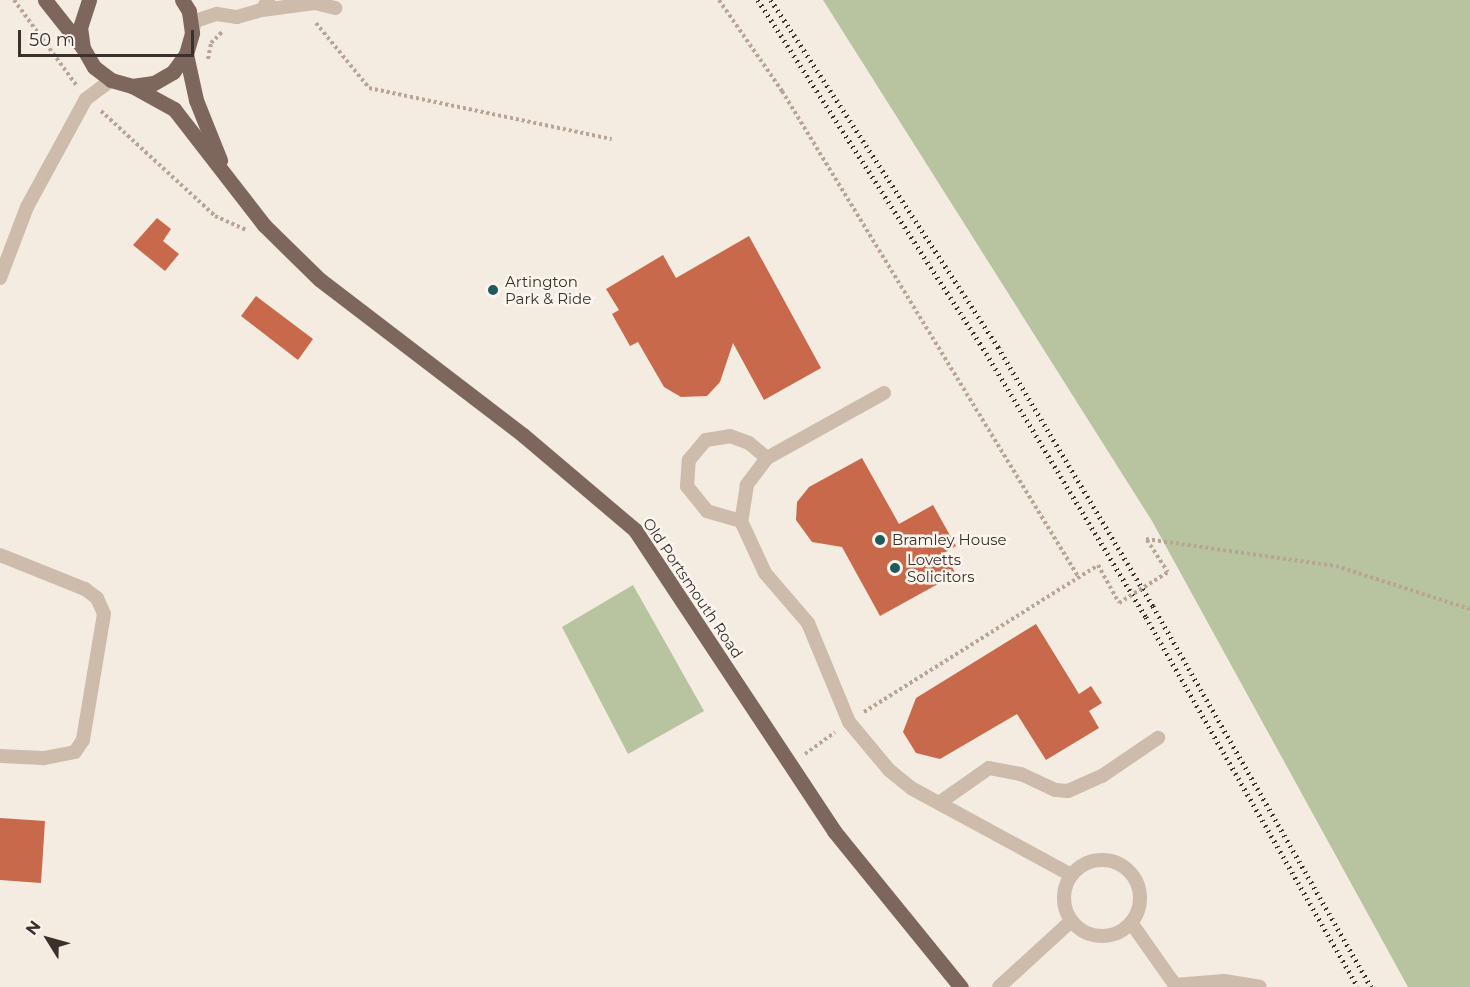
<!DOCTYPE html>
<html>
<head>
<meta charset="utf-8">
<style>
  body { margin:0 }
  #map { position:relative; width:1470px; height:987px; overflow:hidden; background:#f4ebe1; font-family:Montserrat,sans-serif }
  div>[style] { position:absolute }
  .green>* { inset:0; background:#b8c4a0 }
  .building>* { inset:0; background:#c8694b }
  .path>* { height:4px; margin-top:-2px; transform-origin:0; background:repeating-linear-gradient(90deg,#b9a596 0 3px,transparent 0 6px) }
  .lane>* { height:14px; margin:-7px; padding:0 7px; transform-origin:7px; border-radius:7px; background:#cdbbac }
  .lane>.ring { margin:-7px; padding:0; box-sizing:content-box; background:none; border:14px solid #cdbbac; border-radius:50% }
  .primary>* { height:15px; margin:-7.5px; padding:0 7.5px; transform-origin:7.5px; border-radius:7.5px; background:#7d675c }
  .rail>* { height:4.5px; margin-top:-2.25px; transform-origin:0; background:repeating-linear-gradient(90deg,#3b302b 0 1.5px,transparent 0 6px) }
  .path-bridge>* { height:4px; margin-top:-2px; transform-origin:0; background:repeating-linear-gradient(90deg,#b9a596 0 3px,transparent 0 6px) }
  .dots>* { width:16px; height:16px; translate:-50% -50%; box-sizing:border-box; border:3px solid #fbf5ee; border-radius:50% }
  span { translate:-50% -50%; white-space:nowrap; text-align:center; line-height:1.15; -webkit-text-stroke:5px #fbf5ee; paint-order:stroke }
  .poi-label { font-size:15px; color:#3b302b }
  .left { translate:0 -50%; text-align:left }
  .street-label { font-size:15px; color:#3b302b }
  .north { position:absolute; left:18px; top:909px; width:60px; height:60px; -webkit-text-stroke:4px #fbf5ee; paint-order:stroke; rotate:307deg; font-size:16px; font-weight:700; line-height:24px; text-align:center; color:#3b302b }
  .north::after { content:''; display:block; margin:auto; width:21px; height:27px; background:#3b302b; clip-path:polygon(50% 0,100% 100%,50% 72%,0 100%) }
  .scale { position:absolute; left:18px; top:30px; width:176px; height:27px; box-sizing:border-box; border:3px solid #3b302b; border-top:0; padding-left:8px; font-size:18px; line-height:21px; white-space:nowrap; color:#3b302b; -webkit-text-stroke:4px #fbf5ee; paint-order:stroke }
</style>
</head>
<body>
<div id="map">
  <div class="green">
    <div style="clip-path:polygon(823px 0,1470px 0,1470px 987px,1408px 987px,1152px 521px)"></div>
    <div style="clip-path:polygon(633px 585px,704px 711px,628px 754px,562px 627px)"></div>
  </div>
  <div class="building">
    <div style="clip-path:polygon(157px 218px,171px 229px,163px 241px,179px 254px,165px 271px,133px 245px)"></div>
    <div style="clip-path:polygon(749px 236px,821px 368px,764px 400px,733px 343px,720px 382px,707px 396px,681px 397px,664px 387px,638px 342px,630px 346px,612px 314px,619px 310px,606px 289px,663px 255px,676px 278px)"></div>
    <div style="clip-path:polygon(256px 296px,313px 339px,298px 360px,241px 316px)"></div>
    <div style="clip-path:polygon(862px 458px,899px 524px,933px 505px,956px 546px,944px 553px,956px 574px,880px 616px,842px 547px,812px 542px,796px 520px,797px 502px,809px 487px)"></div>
    <div style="clip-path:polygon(1036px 624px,1079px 694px,1091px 686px,1102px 703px,1089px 711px,1099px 728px,1046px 760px,1017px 714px,940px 759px,916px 753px,903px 732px,916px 698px)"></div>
    <div style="clip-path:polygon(0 818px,45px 821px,41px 883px,0 880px)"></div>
  </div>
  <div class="path">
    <div style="left:14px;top:0;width:107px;rotate:53.8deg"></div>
    <div style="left:719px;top:0;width:111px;rotate:55.3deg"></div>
    <div style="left:782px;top:91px;width:570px;rotate:58.62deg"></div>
    <div style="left:316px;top:23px;width:84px;rotate:50.8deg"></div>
    <div style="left:369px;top:88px;width:248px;rotate:11.9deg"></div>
    <div style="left:208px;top:59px;width:16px;rotate:-79deg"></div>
    <div style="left:211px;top:43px;width:16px;rotate:-45deg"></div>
    <div style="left:101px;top:111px;width:155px;rotate:42.6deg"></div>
    <div style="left:215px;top:216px;width:34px;rotate:24deg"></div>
    <div style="left:1146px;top:539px;width:192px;rotate:8.1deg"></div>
    <div style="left:1336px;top:566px;width:141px;rotate:17.8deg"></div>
    <div style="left:1147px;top:540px;width:38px;rotate:57deg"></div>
    <div style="left:864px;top:712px;width:276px;rotate:-32.1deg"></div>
    <div style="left:1098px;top:565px;width:43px;rotate:61.1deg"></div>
    <div style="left:805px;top:754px;width:37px;rotate:-36deg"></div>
  </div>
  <div class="lane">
    <div style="left:262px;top:10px;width:53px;rotate:-7.5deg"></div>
    <div style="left:315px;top:3px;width:21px;rotate:14deg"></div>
    <div style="left:192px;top:33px;width:12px;rotate:-76deg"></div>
    <div style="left:195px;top:21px;width:23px;rotate:-18deg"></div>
    <div style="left:217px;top:14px;width:20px;rotate:9deg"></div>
    <div style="left:237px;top:17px;width:26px;rotate:-16deg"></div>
    <div style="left:262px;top:10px;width:12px;rotate:-59deg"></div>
    <div style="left:0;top:278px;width:76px;rotate:-69.2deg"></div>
    <div style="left:27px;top:207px;width:123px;rotate:-61.4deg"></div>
    <div style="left:86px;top:99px;width:31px;rotate:-37deg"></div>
    <div style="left:884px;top:393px;width:134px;rotate:150.9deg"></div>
    <div style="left:767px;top:458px;width:34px;rotate:127deg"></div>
    <div style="left:747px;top:485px;width:36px;rotate:99deg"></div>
    <div style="left:741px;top:521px;width:57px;rotate:65.2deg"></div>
    <div style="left:765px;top:573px;width:66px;rotate:49.3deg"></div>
    <div style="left:808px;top:623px;width:107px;rotate:67.5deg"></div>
    <div style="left:849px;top:722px;width:62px;rotate:50.2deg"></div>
    <div style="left:889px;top:770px;width:28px;rotate:39deg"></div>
    <div style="left:911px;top:788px;width:182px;rotate:28.5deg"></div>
    <div style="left:741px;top:521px;width:35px;rotate:-164deg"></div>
    <div style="left:707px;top:511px;width:32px;rotate:-129deg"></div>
    <div style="left:687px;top:486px;width:26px;rotate:-86deg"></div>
    <div style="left:689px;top:460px;width:26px;rotate:-50deg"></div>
    <div style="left:706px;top:440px;width:24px;rotate:-9deg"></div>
    <div style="left:730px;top:436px;width:20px;rotate:20deg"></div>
    <div style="left:749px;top:443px;width:23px;rotate:40deg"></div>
    <div style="left:0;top:555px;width:92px;rotate:21.8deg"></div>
    <div style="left:85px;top:589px;width:15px;rotate:37deg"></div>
    <div style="left:97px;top:598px;width:17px;rotate:66deg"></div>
    <div style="left:104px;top:614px;width:128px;rotate:99.5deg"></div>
    <div style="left:83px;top:740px;width:14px;rotate:124deg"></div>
    <div style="left:75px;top:752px;width:33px;rotate:169deg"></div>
    <div style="left:43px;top:758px;width:43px;rotate:-177.3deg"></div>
    <div style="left:939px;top:803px;width:61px;rotate:-35deg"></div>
    <div style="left:989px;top:768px;width:33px;rotate:11deg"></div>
    <div style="left:1021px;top:774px;width:38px;rotate:25deg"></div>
    <div style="left:1056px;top:790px;width:12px;rotate:5deg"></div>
    <div style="left:1068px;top:791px;width:37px;rotate:-24deg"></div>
    <div style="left:1102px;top:776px;width:68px;rotate:-34.2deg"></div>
    <div class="ring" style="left:1064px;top:860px;width:62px;height:62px"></div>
    <div style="left:1132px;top:924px;width:75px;rotate:54.8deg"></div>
    <div style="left:1175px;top:985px;width:49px;rotate:-4.7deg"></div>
    <div style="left:1224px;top:981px;width:36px;rotate:9deg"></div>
    <div style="left:999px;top:987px;width:98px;rotate:-42.5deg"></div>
  </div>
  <div class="primary">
    <div style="left:45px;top:0;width:61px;rotate:51.6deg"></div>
    <div style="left:89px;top:0;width:28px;rotate:108deg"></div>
    <div style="left:80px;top:27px;width:21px;rotate:82deg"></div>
    <div style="left:83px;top:48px;width:22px;rotate:60deg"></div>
    <div style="left:94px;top:67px;width:21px;rotate:37deg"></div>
    <div style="left:111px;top:80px;width:22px;rotate:16deg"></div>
    <div style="left:132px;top:86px;width:22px;rotate:-8deg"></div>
    <div style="left:154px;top:83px;width:22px;rotate:-30deg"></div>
    <div style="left:173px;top:72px;width:22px;rotate:-54deg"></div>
    <div style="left:186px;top:54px;width:22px;rotate:-74deg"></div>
    <div style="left:192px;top:33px;width:22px;rotate:-98deg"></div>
    <div style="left:189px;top:11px;width:13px;rotate:-122deg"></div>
    <div style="left:186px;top:54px;width:47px;rotate:77.7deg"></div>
    <div style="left:196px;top:100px;width:65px;rotate:68.2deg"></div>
    <div style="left:132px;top:86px;width:48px;rotate:28.7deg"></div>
    <div style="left:174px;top:109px;width:147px;rotate:52.2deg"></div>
    <div style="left:264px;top:225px;width:77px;rotate:44.5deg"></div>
    <div style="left:319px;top:279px;width:257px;rotate:37.4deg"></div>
    <div style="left:523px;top:435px;width:147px;rotate:40.3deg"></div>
    <div style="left:635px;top:530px;width:361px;rotate:56.5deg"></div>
    <div style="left:834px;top:831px;width:201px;rotate:50.9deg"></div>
  </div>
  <div class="rail">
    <div style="left:758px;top:0;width:409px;rotate:57.1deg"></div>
    <div style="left:980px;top:343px;width:320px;rotate:58.8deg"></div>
    <div style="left:1146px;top:617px;width:426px;rotate:60.2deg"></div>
    <div style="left:771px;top:0;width:415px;rotate:56.8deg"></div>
    <div style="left:998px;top:347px;width:302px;rotate:59.1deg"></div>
    <div style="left:1153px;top:606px;width:439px;rotate:60.2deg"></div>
  </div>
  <div class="path-bridge">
    <div style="left:1119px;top:603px;width:58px;rotate:-32.3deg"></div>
  </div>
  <div class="dots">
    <div style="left:493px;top:290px;background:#1f5a5e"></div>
    <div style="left:880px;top:540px;background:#1f5a5e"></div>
    <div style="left:895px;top:568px;background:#1f5a5e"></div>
  </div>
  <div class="poi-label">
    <span class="left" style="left:505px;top:290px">Artington<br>Park &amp; Ride</span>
    <span class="left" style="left:892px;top:540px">Bramley House</span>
    <span class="left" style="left:907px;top:568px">Lovetts<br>Solicitors</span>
  </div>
  <div class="street-label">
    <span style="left:693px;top:588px;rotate:56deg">Old Portsmouth Road</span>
  </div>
  <div class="north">N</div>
  <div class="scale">50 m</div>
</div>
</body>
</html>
